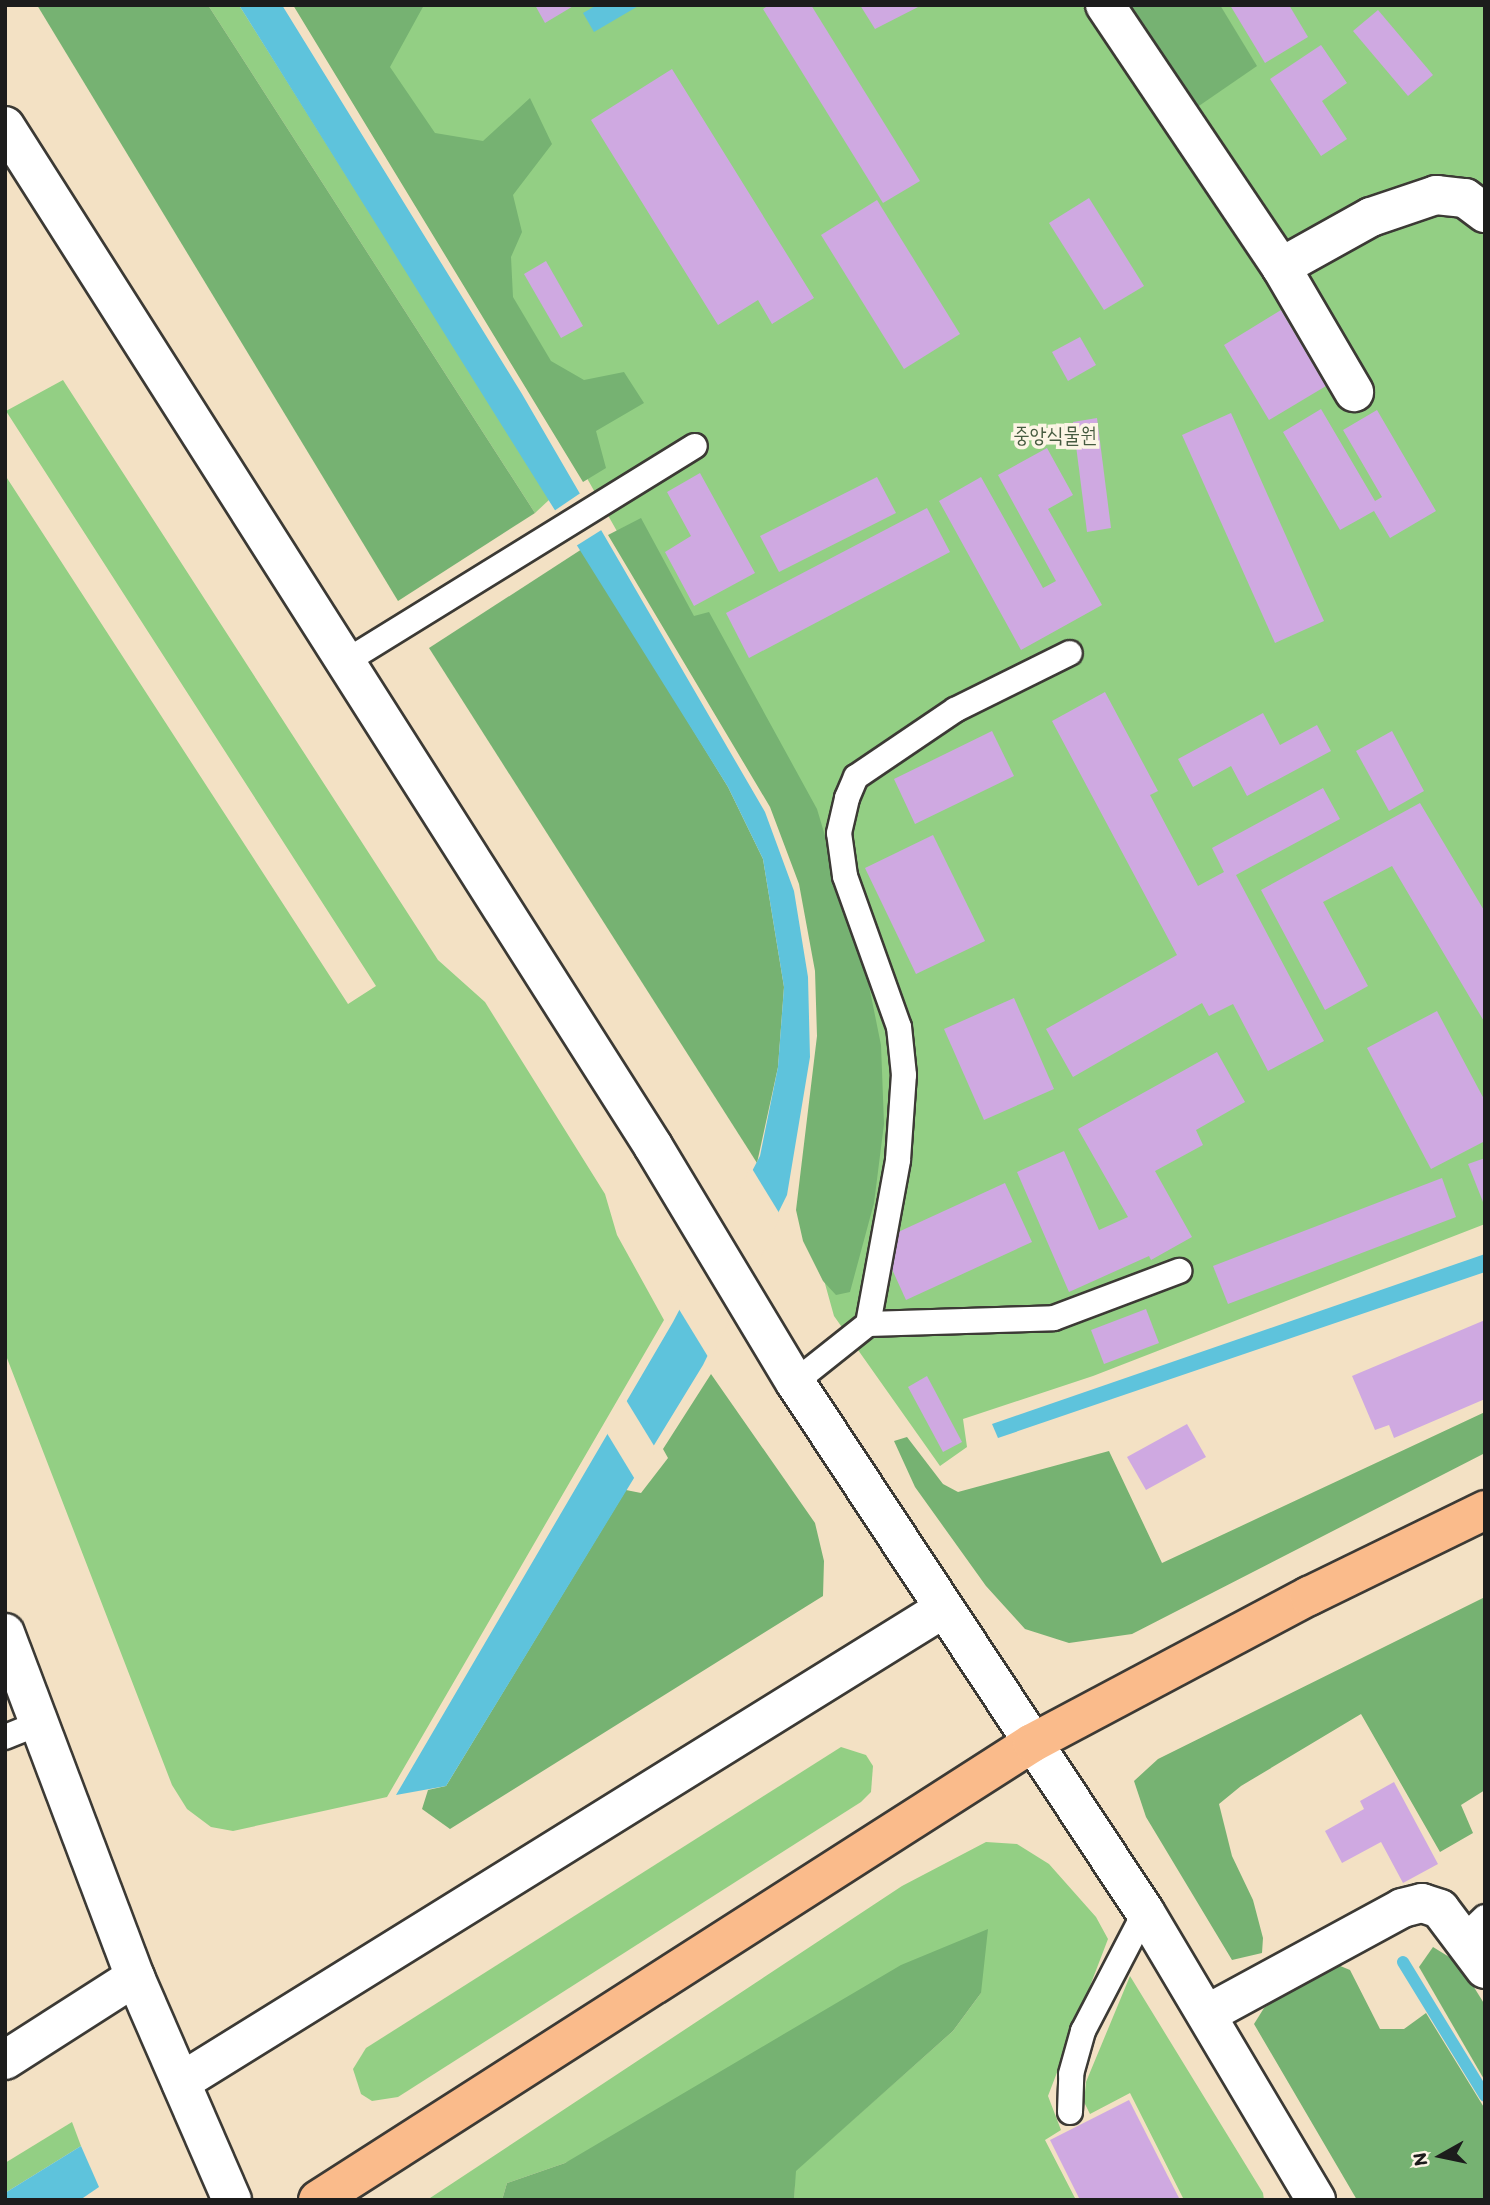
<!DOCTYPE html>
<html>
<head>
<meta charset="utf-8">
<style>
  body { margin:0 }
  #map { position:relative; width:1490px; height:2205px; overflow:hidden; background:#f3e1c4; font-family:Itim,"Poor Story",sans-serif }
  div>[style] { position:absolute }
  .green>* { inset:0; background:#93cf84 }
  .forest>* { inset:0; background:#76b272 }
  .water>* { inset:0; background:#5ec3dc }
  .pier>* { inset:0; background:#f3e1c4 }
  .stream>* { height:12px; margin:-6px; padding:0 6px; transform-origin:6px; border-radius:6px; background:#5ec3dc }
  .building>* { inset:0; background:#cfa9e1 }
  .roads { filter:drop-shadow(2px 0 #3c3a35) drop-shadow(-2px 0 #3c3a35) drop-shadow(0 2px #3c3a35) drop-shadow(0 -2px #3c3a35) }
  .service>* { height:24px; margin:-12px; padding:0 12px; transform-origin:12px; border-radius:12px; background:#fff }
  .minor>* { height:38px; margin:-19px; padding:0 19px; transform-origin:19px; border-radius:19px; background:#fff }
  .tertiary>* { height:38px; margin:-19px; padding:0 19px; transform-origin:19px; border-radius:19px; background:#fff }
  .primary>* { height:38px; margin:-19px; padding:0 19px; transform-origin:19px; border-radius:19px; background:#fabb8b }
  span { translate:-50% -50%; white-space:nowrap; text-align:center; line-height:1.15; -webkit-text-stroke:7px #fcf5e5; paint-order:stroke }
  .park-label { font-size:21px; color:#465b40 }
  .frame { position:absolute; inset:0; border:7px solid #1c1c1c; pointer-events:none }
  .north { position:absolute; left:1406px; top:2121px; width:70px; height:70px; -webkit-text-stroke:5px #fcf5e5; paint-order:stroke; rotate:261deg; font-size:19px; font-weight:700; line-height:28px; text-align:center; color:#1c1c1c }
  .north::after { content:''; display:block; margin:auto; width:24px; height:32px; background:#1c1c1c; clip-path:polygon(50% 0,100% 100%,50% 72%,0 100%) }
</style>
</head>
<body>
<div id="map">
  <div class="green">
    <div style="clip-path:polygon(208px 5px,239px 5px,550px 499px,535px 513px)"></div>
    <div style="clip-path:polygon(302px 5px,1485px 5px,1485px 1224px,1093px 1376px,963px 1419px,967px 1447px,940px 1466px,834px 1316px,807px 1219px,814px 1151px,819px 968px,804px 882px,773px 807px,502px 328px)"></div>
    <div style="clip-path:polygon(63px 380px,438px 960px,485px 1002px,605px 1194px,617px 1235px,664px 1320px,387px 1797px,233px 1831px,211px 1827px,187px 1809px,172px 1785px,5px 1353px,5px 475px,348px 1004px,376px 986px,6px 411px)"></div>
    <div style="clip-path:polygon(841px 1747px,866px 1755px,873px 1766px,871px 1792px,861px 1802px,398px 2097px,372px 2101px,361px 2094px,353px 2069px,366px 2048px)"></div>
    <div style="clip-path:polygon(986px 1842px,1017px 1844px,1049px 1864px,1096px 1917px,1108px 1939px,1048px 2096px,1061px 2130px,1045px 2140px,1076px 2200px,794px 2200px,795px 2171px,953px 2031px,981px 1993px,565px 2163px,507px 2183px,502px 2200px,427px 2200px,902px 1886px)"></div>
    <div style="clip-path:polygon(1130px 1976px,1263px 2193px,1264px 2200px,1184px 2200px,1130px 2093px,1090px 2114px,1084px 2102px,1086px 2082px)"></div>
    <div style="clip-path:polygon(72px 2122px,81px 2146px,5px 2193px,5px 2163px)"></div>
  </div>
  <div class="forest">
    <div style="clip-path:polygon(37px 5px,208px 5px,535px 513px,398px 601px)"></div>
    <div style="clip-path:polygon(293px 5px,424px 5px,390px 67px,435px 133px,483px 141px,530px 98px,552px 144px,513px 195px,522px 232px,511px 257px,513px 297px,551px 361px,584px 380px,624px 372px,644px 403px,596px 431px,606px 468px,583px 482px)"></div>
    <div style="clip-path:polygon(1124px 5px,1220px 5px,1257px 66px,1193px 110px)"></div>
    <div style="clip-path:polygon(641px 518px,694px 616px,709px 612px,817px 809px,867px 976px,881px 1045px,884px 1124px,874px 1203px,850px 1292px,836px 1295px,823px 1281px,803px 1241px,796px 1210px,817px 1036px,815px 971px,799px 884px,770px 807px,608px 535px)"></div>
    <div style="clip-path:polygon(582px 549px,728px 787px,763px 859px,784px 987px,778px 1067px,757px 1163px,429px 648px)"></div>
    <div style="clip-path:polygon(711px 1374px,815px 1523px,824px 1561px,823px 1596px,450px 1829px,422px 1809px,428px 1790px,446px 1786px,626px 1490px,641px 1493px,668px 1458px,663px 1449px)"></div>
    <div style="clip-path:polygon(1485px 1412px,1485px 1453px,1132px 1634px,1069px 1643px,1025px 1629px,986px 1586px,915px 1487px,894px 1441px,907px 1437px,943px 1484px,958px 1492px,1109px 1451px,1162px 1563px)"></div>
    <div style="clip-path:polygon(1485px 1597px,1485px 1790px,1461px 1805px,1473px 1833px,1440px 1852px,1361px 1714px,1241px 1786px,1219px 1804px,1232px 1856px,1253px 1900px,1263px 1938px,1262px 1953px,1232px 1960px,1146px 1817px,1134px 1781px,1158px 1759px)"></div>
    <div style="clip-path:polygon(988px 1929px,981px 1993px,953px 2031px,796px 2171px,794px 2200px,502px 2200px,507px 2183px,565px 2163px,901px 1965px)"></div>
    <div style="clip-path:polygon(1433px 1947px,1459px 1963px,1485px 2005px,1485px 2081px,1419px 1967px)"></div>
    <div style="clip-path:polygon(1333px 1963px,1350px 1970px,1380px 2029px,1404px 2029px,1426px 2013px,1485px 2109px,1485px 2200px,1357px 2200px,1254px 2024px,1264px 2008px)"></div>
  </div>
  <div class="water">
    <div style="clip-path:polygon(239px 5px,282px 5px,522px 394px,765px 812px,794px 891px,808px 977px,810px 1057px,787px 1195px,703px 1365px,446px 1786px,396px 1795px,673px 1322px,760px 1156px,778px 1067px,784px 987px,763px 859px,728px 787px)"></div>
    <div style="clip-path:polygon(597px 5px,640px 5px,594px 32px,583px 13px)"></div>
    <div style="clip-path:polygon(1485px 1254px,1485px 1272px,998px 1438px,992px 1424px)"></div>
    <div style="clip-path:polygon(81px 2146px,99px 2187px,80px 2200px,5px 2200px,5px 2193px)"></div>
  </div>
  <div class="pier">
    <div style="clip-path:polygon(582px 492px,603px 529px,576px 546px,554px 511px)"></div>
    <div style="clip-path:polygon(751px 1167px,781px 1216px,710px 1360px,677px 1306px)"></div>
    <div style="clip-path:polygon(626px 1400px,656px 1449px,636px 1481px,605px 1430px)"></div>
  </div>
  <div class="stream">
    <div style="left:1403px;top:1962px;width:157px;rotate:58.5deg"></div>
  </div>
  <div class="building">
    <div style="clip-path:polygon(535px 5px,575px 5px,545px 23px)"></div>
    <div style="clip-path:polygon(769px 5px,811px 5px,920px 181px,883px 203px,763px 9px)"></div>
    <div style="clip-path:polygon(860px 5px,922px 5px,875px 29px)"></div>
    <div style="clip-path:polygon(1230px 5px,1289px 5px,1308px 37px,1265px 63px)"></div>
    <div style="clip-path:polygon(1378px 10px,1433px 75px,1408px 96px,1353px 31px)"></div>
    <div style="clip-path:polygon(1321px 45px,1347px 83px,1322px 101px,1347px 139px,1321px 156px,1270px 79px)"></div>
    <div style="clip-path:polygon(672px 69px,814px 298px,772px 324px,758px 300px,718px 325px,591px 120px)"></div>
    <div style="clip-path:polygon(1089px 198px,1144px 286px,1104px 310px,1049px 223px)"></div>
    <div style="clip-path:polygon(877px 200px,960px 334px,904px 369px,821px 235px)"></div>
    <div style="clip-path:polygon(546px 261px,583px 326px,561px 338px,524px 274px)"></div>
    <div style="clip-path:polygon(1281px 310px,1326px 386px,1269px 420px,1224px 345px)"></div>
    <div style="clip-path:polygon(1080px 337px,1096px 365px,1068px 381px,1052px 352px)"></div>
    <div style="clip-path:polygon(1321px 409px,1375px 501px,1382px 497px,1343px 430px,1377px 410px,1436px 511px,1390px 538px,1374px 511px,1340px 530px,1283px 432px)"></div>
    <div style="clip-path:polygon(1231px 413px,1324px 621px,1275px 643px,1182px 435px)"></div>
    <div style="clip-path:polygon(1097px 418px,1111px 528px,1087px 532px,1073px 422px)"></div>
    <div style="clip-path:polygon(1047px 448px,1073px 495px,1048px 509px,1102px 605px,1021px 650px,939px 501px,981px 477px,1043px 588px,1056px 581px,998px 475px)"></div>
    <div style="clip-path:polygon(700px 473px,755px 573px,694px 606px,665px 552px,691px 536px,667px 492px)"></div>
    <div style="clip-path:polygon(877px 477px,896px 513px,779px 572px,760px 536px)"></div>
    <div style="clip-path:polygon(927px 508px,950px 552px,749px 658px,726px 613px)"></div>
    <div style="clip-path:polygon(1105px 692px,1158px 791px,1150px 795px,1198px 886px,1224px 872px,1212px 848px,1323px 788px,1340px 819px,1236px 875px,1324px 1041px,1268px 1071px,1233px 1004px,1209px 1016px,1202px 1003px,1073px 1077px,1046px 1029px,1177px 955px,1052px 721px)"></div>
    <div style="clip-path:polygon(1263px 713px,1280px 745px,1317px 725px,1331px 751px,1247px 796px,1231px 766px,1193px 787px,1178px 759px)"></div>
    <div style="clip-path:polygon(992px 731px,1014px 776px,915px 824px,894px 779px)"></div>
    <div style="clip-path:polygon(1392px 731px,1424px 791px,1389px 811px,1356px 751px)"></div>
    <div style="clip-path:polygon(1420px 803px,1485px 912px,1485px 1023px,1392px 866px,1323px 902px,1368px 986px,1325px 1010px,1261px 890px)"></div>
    <div style="clip-path:polygon(933px 835px,985px 941px,916px 974px,865px 868px)"></div>
    <div style="clip-path:polygon(1014px 998px,1054px 1089px,984px 1120px,944px 1029px)"></div>
    <div style="clip-path:polygon(1437px 1011px,1485px 1101px,1485px 1141px,1431px 1169px,1367px 1048px)"></div>
    <div style="clip-path:polygon(1217px 1052px,1245px 1102px,1196px 1130px,1203px 1145px,1155px 1171px,1192px 1237px,1151px 1260px,1149px 1256px,1069px 1292px,1017px 1172px,1064px 1151px,1099px 1230px,1128px 1217px,1078px 1129px)"></div>
    <div style="clip-path:polygon(1485px 1158px,1485px 1207px,1468px 1164px)"></div>
    <div style="clip-path:polygon(1442px 1178px,1456px 1217px,1228px 1304px,1213px 1266px)"></div>
    <div style="clip-path:polygon(1005px 1183px,1032px 1242px,906px 1300px,891px 1267px,896px 1233px)"></div>
    <div style="clip-path:polygon(1146px 1309px,1159px 1343px,1104px 1364px,1091px 1330px)"></div>
    <div style="clip-path:polygon(1485px 1320px,1485px 1399px,1394px 1438px,1389px 1425px,1375px 1430px,1352px 1376px)"></div>
    <div style="clip-path:polygon(927px 1376px,962px 1442px,943px 1452px,908px 1387px)"></div>
    <div style="clip-path:polygon(1187px 1424px,1206px 1457px,1146px 1490px,1127px 1457px)"></div>
    <div style="clip-path:polygon(1394px 1782px,1438px 1864px,1403px 1883px,1381px 1842px,1342px 1863px,1325px 1831px,1364px 1809px,1360px 1801px)"></div>
    <div style="clip-path:polygon(1129px 2100px,1179px 2198px,1080px 2200px,1050px 2140px)"></div>
  </div>
  <div class="roads">
    <div class="service">
      <div style="left:345px;top:662px;width:411px;rotate:-31.7deg"></div>
      <div style="left:868px;top:1324px;width:167px;rotate:-79.6deg"></div>
      <div style="left:898px;top:1160px;width:85px;rotate:-86deg"></div>
      <div style="left:904px;top:1075px;width:48px;rotate:-95.9deg"></div>
      <div style="left:899px;top:1027px;width:160px;rotate:-109.7deg"></div>
      <div style="left:845px;top:876px;width:43px;rotate:-97.9deg"></div>
      <div style="left:839px;top:833px;width:36px;rotate:-77deg"></div>
      <div style="left:847px;top:798px;width:23px;rotate:-67deg"></div>
      <div style="left:856px;top:777px;width:120px;rotate:-34.1deg"></div>
      <div style="left:955px;top:710px;width:128px;rotate:-26.4deg"></div>
      <div style="left:795px;top:1382px;width:93px;rotate:-38.5deg"></div>
      <div style="left:868px;top:1324px;width:186px;rotate:-1.8deg"></div>
      <div style="left:1054px;top:1318px;width:134px;rotate:-20.6deg"></div>
      <div style="left:5px;top:1737px;width:35px;rotate:-22deg"></div>
      <div style="left:1463px;top:1938px;width:30px;rotate:-44deg"></div>
      <div style="left:1070px;top:2112px;width:38px;rotate:-88deg"></div>
      <div style="left:1071px;top:2074px;width:45px;rotate:-74.4deg"></div>
      <div style="left:1083px;top:2031px;width:134px;rotate:-62.5deg"></div>
    </div>
    <div class="minor">
      <div style="left:1105px;top:5px;width:316px;rotate:56.1deg"></div>
      <div style="left:1281px;top:267px;width:145px;rotate:59.7deg"></div>
      <div style="left:5px;top:126px;width:1208px;rotate:57.57deg"></div>
      <div style="left:653px;top:1146px;width:275px;rotate:59deg"></div>
      <div style="left:795px;top:1382px;width:635px;rotate:56.56deg"></div>
      <div style="left:1145px;top:1912px;width:335px;rotate:59.3deg"></div>
      <div style="left:1281px;top:267px;width:103px;rotate:-29.1deg"></div>
      <div style="left:1371px;top:217px;width:69px;rotate:-18.7deg"></div>
      <div style="left:1436px;top:195px;width:29px;rotate:6deg"></div>
      <div style="left:1465px;top:198px;width:25px;rotate:37deg"></div>
      <div style="left:1209px;top:2013px;width:220px;rotate:-28.5deg"></div>
      <div style="left:1402px;top:1908px;width:21px;rotate:-14deg"></div>
      <div style="left:1422px;top:1903px;width:19px;rotate:18deg"></div>
      <div style="left:1440px;top:1909px;width:75px;rotate:53.1deg"></div>
      <div style="left:181px;top:2082px;width:897px;rotate:-31.83deg"></div>
    </div>
    <div class="tertiary">
      <div style="left:5px;top:1633px;width:368px;rotate:69.3deg"></div>
      <div style="left:135px;top:1977px;width:243px;rotate:66.5deg"></div>
      <div style="left:5px;top:2060px;width:154px;rotate:-32.6deg"></div>
    </div>
    <div class="primary">
      <div style="left:318px;top:2200px;width:848px;rotate:-32.62deg"></div>
      <div style="left:1032px;top:1743px;width:314px;rotate:-28deg"></div>
      <div style="left:1309px;top:1596px;width:196px;rotate:-26deg"></div>
    </div>
  </div>
  <div class="park-label">
    <span style="left:1055px;top:435px">중앙식물원</span>
  </div>
  <div class="frame"></div>
  <div class="north">N</div>
</div>
</body>
</html>
